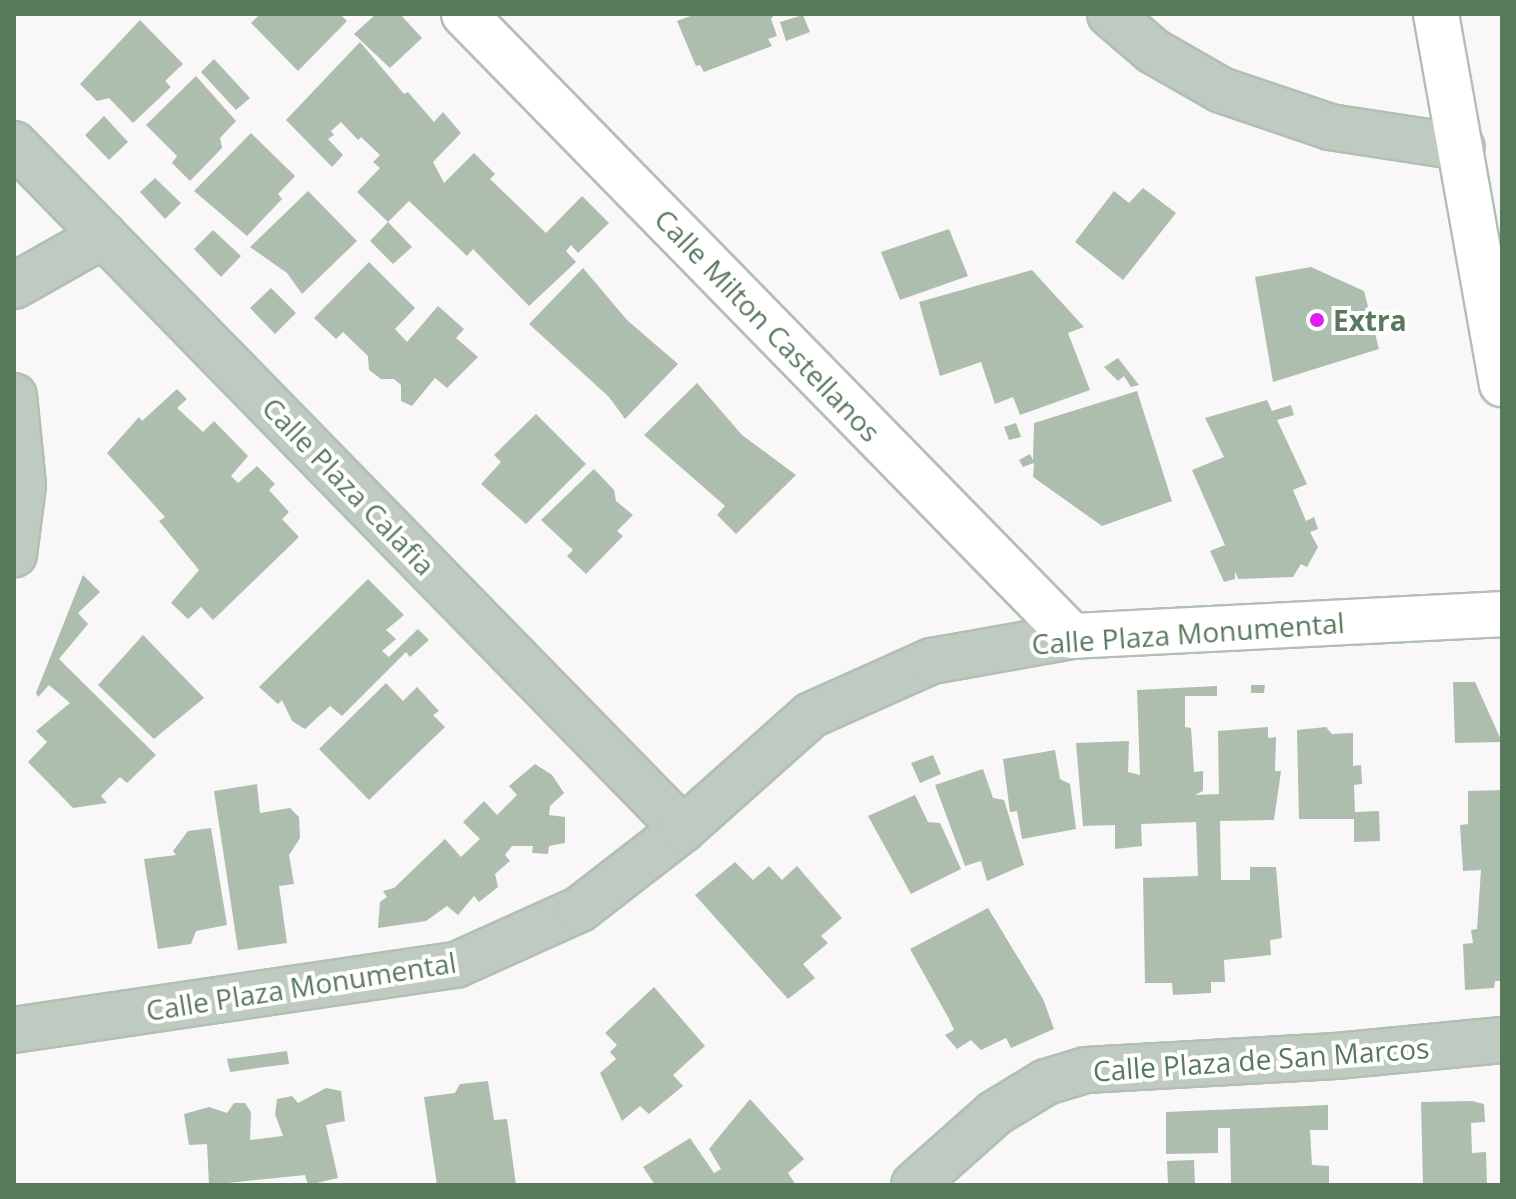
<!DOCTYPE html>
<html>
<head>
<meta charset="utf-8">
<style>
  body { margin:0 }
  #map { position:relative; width:1516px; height:1199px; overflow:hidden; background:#faf7f8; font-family:"Open Sans",sans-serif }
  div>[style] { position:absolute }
  .building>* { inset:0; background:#adbdae }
  .roads { filter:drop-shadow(2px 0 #b2bfb3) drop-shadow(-2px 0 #b2bfb3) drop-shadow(0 2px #b2bfb3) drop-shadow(0 -2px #b2bfb3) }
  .street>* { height:44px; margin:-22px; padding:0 22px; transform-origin:22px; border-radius:22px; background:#bfcac0 }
  .secondary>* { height:44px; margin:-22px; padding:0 22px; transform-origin:22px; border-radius:22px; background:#fff }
  .dots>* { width:22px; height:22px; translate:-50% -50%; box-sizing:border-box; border:4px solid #fff; border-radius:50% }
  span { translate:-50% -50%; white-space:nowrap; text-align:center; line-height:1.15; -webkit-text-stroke:8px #fff; paint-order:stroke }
  .poi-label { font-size:28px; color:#59795d; font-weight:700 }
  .left { translate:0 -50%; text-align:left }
  .street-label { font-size:28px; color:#59795d }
  .frame { position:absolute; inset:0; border:16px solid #59795d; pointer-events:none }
</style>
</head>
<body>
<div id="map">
  <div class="building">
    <div style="clip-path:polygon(260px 14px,340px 14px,347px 21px,298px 71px,251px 23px)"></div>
    <div style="clip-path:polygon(376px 14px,400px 14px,422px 38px,390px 68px,354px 34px)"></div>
    <div style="clip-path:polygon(696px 14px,775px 14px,771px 19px,777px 36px,768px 39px,772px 46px,704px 72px,700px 65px,696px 66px,677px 21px)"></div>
    <div style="clip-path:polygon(803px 15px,810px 32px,786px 41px,780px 22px)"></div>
    <div style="clip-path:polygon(140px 20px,183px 64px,165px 81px,171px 87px,133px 123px,109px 98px,97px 101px,80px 84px)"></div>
    <div style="clip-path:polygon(360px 42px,404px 94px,408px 92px,434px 122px,443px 112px,461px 133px,433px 162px,444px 183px,474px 153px,495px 174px,490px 179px,546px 233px,582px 196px,609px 223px,578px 253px,571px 245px,566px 251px,576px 262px,529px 306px,473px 249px,467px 256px,409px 201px,388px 222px,357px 192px,380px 168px,373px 162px,380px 155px,361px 137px,358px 140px,341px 122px,331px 131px,334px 135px,328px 139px,343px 155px,332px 167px,286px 120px)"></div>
    <div style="clip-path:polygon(214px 59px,250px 98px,236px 110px,201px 72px)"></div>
    <div style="clip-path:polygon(196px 76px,236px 121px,220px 138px,222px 148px,190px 181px,172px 163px,177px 156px,146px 125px)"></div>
    <div style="clip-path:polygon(104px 116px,128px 142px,109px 160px,85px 135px)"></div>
    <div style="clip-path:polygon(251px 133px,295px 176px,278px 194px,282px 199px,247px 236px,194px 191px)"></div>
    <div style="clip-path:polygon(155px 178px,181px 203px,165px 219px,140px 192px)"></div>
    <div style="clip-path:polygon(1143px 188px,1176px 213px,1123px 280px,1075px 242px,1114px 191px,1129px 203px)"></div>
    <div style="clip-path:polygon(308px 191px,357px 241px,302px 294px,287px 273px,250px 247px)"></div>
    <div style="clip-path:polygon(388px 222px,412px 247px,393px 264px,370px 241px)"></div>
    <div style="clip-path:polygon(949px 229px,968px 276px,900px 300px,881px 252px)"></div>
    <div style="clip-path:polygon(213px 230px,241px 256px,221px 277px,194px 249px)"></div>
    <div style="clip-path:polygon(369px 262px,415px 308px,395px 329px,407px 342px,438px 306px,464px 329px,456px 338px,478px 357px,447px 388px,435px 378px,412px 406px,401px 401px,401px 385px,394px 379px,381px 379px,369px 370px,368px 356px,343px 332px,336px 339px,314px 318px)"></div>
    <div style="clip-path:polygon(1311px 267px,1364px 291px,1379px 349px,1273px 382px,1255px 277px)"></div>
    <div style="clip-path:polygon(583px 268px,627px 320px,678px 364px,625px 419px,609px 397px,529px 324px)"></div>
    <div style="clip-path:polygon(1032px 270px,1084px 327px,1068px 333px,1090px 390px,1020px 415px,1013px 397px,995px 404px,981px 362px,940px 376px,919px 302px)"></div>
    <div style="clip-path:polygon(271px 288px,296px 313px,275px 334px,250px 308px)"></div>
    <div style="clip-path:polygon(1118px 358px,1139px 385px,1131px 387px,1124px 376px,1118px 381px,1104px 367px)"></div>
    <div style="clip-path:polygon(697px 383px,742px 435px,796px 475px,736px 534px,717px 515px,725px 506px,644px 435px)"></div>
    <div style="clip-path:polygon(177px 389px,187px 399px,177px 408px,203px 432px,214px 421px,248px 456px,231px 476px,238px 483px,257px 466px,275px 484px,269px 490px,289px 512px,282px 519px,299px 537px,213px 620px,201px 607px,188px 619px,171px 603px,199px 570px,159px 521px,165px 517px,107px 453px,139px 417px,142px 421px)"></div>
    <div style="clip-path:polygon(1137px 391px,1172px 501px,1102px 526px,1033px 477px,1034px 463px,1023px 467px,1019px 460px,1030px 454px,1033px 460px,1034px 423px)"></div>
    <div style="clip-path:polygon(1267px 400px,1272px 411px,1291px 405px,1294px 415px,1277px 420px,1307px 484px,1293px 490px,1306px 521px,1314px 517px,1318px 529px,1310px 532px,1318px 547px,1307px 567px,1301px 564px,1293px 577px,1238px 579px,1235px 571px,1235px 579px,1224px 582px,1210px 551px,1225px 545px,1192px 470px,1224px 457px,1205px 418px)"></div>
    <div style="clip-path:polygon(536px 414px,586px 464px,526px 524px,481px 484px,501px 462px,494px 455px)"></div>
    <div style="clip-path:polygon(1016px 423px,1021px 437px,1009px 440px,1004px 427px)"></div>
    <div style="clip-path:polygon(594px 469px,614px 490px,616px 501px,633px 515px,617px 531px,623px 536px,586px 574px,567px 556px,573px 550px,541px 520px)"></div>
    <div style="clip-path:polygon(83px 575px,100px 592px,78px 613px,88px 624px,59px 659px,156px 755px,127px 783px,120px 777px,101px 796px,107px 803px,73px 808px,28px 762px,47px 742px,36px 731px,70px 703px,49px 685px,38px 697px,36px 693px)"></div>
    <div style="clip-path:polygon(368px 579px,404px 615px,386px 630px,396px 639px,382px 651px,389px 657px,418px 629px,429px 640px,410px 657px,406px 652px,342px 716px,330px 706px,305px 729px,292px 721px,282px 700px,278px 704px,259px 687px)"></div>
    <div style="clip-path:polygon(143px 635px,204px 698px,154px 739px,98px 685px)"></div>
    <div style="clip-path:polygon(1453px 682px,1475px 682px,1502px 742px,1455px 743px)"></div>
    <div style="clip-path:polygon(386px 683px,403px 701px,417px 687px,439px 711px,433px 715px,445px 727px,369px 800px,319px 749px)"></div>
    <div style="clip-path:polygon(1251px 685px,1265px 685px,1264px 693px,1251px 693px)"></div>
    <div style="clip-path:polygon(1217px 686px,1217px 696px,1185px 696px,1185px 727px,1191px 728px,1194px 772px,1203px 771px,1203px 791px,1195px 795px,1219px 794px,1218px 731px,1268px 727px,1268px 738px,1276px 737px,1275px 771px,1281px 771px,1274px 820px,1220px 821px,1221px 880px,1250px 880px,1250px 867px,1276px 867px,1282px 938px,1270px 940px,1271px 955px,1224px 960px,1225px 982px,1211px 982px,1211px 993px,1173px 995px,1172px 983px,1145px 983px,1143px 878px,1198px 876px,1196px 822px,1141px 824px,1142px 846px,1115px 849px,1115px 825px,1083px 826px,1076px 743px,1129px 741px,1128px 772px,1140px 775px,1137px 690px)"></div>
    <div style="clip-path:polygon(1326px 727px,1332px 734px,1353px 733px,1353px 766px,1361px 765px,1362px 784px,1354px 785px,1355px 812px,1379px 811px,1380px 841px,1354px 842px,1354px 819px,1299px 819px,1297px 730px)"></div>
    <div style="clip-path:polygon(1055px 750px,1060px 779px,1070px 784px,1076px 829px,1022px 839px,1017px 811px,1010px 812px,1003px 759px)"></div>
    <div style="clip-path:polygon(933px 755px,941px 774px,920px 783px,911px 763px)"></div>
    <div style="clip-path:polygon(535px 764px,552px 775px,564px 793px,550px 806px,549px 815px,565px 817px,565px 843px,549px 846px,548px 854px,532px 853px,533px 846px,512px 846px,505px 855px,510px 861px,495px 874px,498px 887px,479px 902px,474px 896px,458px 915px,447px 906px,426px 921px,378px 928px,380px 902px,387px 897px,383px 891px,394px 888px,445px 839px,461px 857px,480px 839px,463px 822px,484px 801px,497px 815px,517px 795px,509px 786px)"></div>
    <div style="clip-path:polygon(983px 769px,993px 798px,1004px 800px,1024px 865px,987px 881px,981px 861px,965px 866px,935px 785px)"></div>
    <div style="clip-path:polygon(257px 784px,260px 813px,290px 808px,299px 817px,300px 838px,289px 855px,294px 884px,279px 886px,287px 943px,238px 950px,214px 791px)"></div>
    <div style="clip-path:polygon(1502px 790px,1502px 981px,1495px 981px,1494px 988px,1465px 990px,1463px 944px,1473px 943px,1471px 930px,1477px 929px,1481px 870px,1463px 871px,1460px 825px,1468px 824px,1468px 791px)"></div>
    <div style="clip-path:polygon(915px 795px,928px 822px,940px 823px,961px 869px,911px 894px,868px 816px)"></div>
    <div style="clip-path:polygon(211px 828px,227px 925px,196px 931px,191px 944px,158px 949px,144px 859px,176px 855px,173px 851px,188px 831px)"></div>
    <div style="clip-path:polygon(735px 862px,753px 880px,769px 866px,782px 880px,797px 866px,842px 918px,821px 936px,828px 943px,803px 964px,815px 978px,788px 999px,695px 895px)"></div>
    <div style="clip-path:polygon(988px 908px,1043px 999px,1054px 1029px,1011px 1048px,1006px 1038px,981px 1050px,971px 1040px,957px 1049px,945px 1035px,954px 1030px,949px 1019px,910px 949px)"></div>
    <div style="clip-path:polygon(654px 987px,705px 1046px,673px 1075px,683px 1086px,649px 1114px,640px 1106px,622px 1121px,600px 1073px,616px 1059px,610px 1052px,617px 1045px,605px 1033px)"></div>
    <div style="clip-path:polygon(287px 1051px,289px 1064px,257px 1068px,230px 1072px,227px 1059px)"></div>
    <div style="clip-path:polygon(488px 1081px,494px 1120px,507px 1119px,516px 1185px,437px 1185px,424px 1097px,455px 1093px,460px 1084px)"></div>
    <div style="clip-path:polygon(326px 1088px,341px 1091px,345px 1121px,326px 1125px,338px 1178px,308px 1185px,305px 1175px,209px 1185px,207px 1144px,189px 1145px,184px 1114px,209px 1107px,227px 1113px,234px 1103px,245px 1103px,251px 1112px,250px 1140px,283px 1136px,275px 1114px,277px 1099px,292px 1096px,298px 1103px)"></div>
    <div style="clip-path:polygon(750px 1099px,804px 1159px,788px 1173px,796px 1185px,655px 1185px,643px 1167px,690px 1138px,714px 1173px,721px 1169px,709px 1149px)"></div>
    <div style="clip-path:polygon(1472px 1101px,1484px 1104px,1485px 1122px,1471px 1123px,1472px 1153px,1486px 1152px,1487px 1185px,1423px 1185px,1421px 1102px)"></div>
    <div style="clip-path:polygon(1328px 1105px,1328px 1130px,1310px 1130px,1312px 1165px,1329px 1166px,1329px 1185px,1231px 1185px,1230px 1128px,1218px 1128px,1218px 1153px,1166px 1154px,1166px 1112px)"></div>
    <div style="clip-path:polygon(1194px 1160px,1195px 1185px,1168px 1185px,1167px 1161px)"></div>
  </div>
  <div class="roads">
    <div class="street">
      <div style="left:1110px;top:14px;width:57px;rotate:40.7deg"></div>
      <div style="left:1153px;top:51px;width:78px;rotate:29.8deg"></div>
      <div style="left:1221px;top:90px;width:115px;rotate:18.7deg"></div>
      <div style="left:1330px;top:127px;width:133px;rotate:8.7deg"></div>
      <div style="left:14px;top:144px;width:957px;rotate:45.68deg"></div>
      <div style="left:14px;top:286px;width:103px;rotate:-29.5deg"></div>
      <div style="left:14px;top:396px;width:89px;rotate:84.2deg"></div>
      <div style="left:23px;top:485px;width:70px;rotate:97.4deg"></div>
      <div style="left:14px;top:1030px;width:447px;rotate:-8.4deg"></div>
      <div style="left:456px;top:965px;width:136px;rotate:-24.3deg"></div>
      <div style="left:580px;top:909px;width:130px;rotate:-37.8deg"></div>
      <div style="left:683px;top:829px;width:171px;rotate:-41.7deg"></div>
      <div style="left:811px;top:715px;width:133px;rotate:-24.1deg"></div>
      <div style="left:932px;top:661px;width:142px;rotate:-10.1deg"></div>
      <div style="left:914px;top:1185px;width:108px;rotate:-41.6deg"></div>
      <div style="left:995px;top:1113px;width:60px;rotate:-31.3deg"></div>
      <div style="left:1046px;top:1082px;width:42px;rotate:-16.7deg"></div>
      <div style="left:1086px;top:1070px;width:250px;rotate:-3.2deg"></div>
      <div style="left:1336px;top:1056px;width:167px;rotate:-5.5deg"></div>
    </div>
    <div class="secondary">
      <div style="left:464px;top:14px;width:870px;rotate:45.65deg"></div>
      <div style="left:1072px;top:636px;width:431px;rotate:-2.9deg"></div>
      <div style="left:1436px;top:14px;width:376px;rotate:79.9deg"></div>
    </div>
  </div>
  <div class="dots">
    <div style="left:1317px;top:320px;background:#db20f1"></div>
  </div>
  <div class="poi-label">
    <span class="left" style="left:1333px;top:320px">Extra</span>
  </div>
  <div class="street-label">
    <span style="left:768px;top:325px;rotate:46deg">Calle Milton Castellanos</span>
    <span style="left:349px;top:486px;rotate:46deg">Calle Plaza Calafia</span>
    <span style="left:1188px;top:633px;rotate:-4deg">Calle Plaza Monumental</span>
    <span style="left:301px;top:986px;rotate:-9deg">Calle Plaza Monumental</span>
    <span style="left:1261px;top:1059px;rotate:-4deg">Calle Plaza de San Marcos</span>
  </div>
  <div class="frame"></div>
</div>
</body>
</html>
